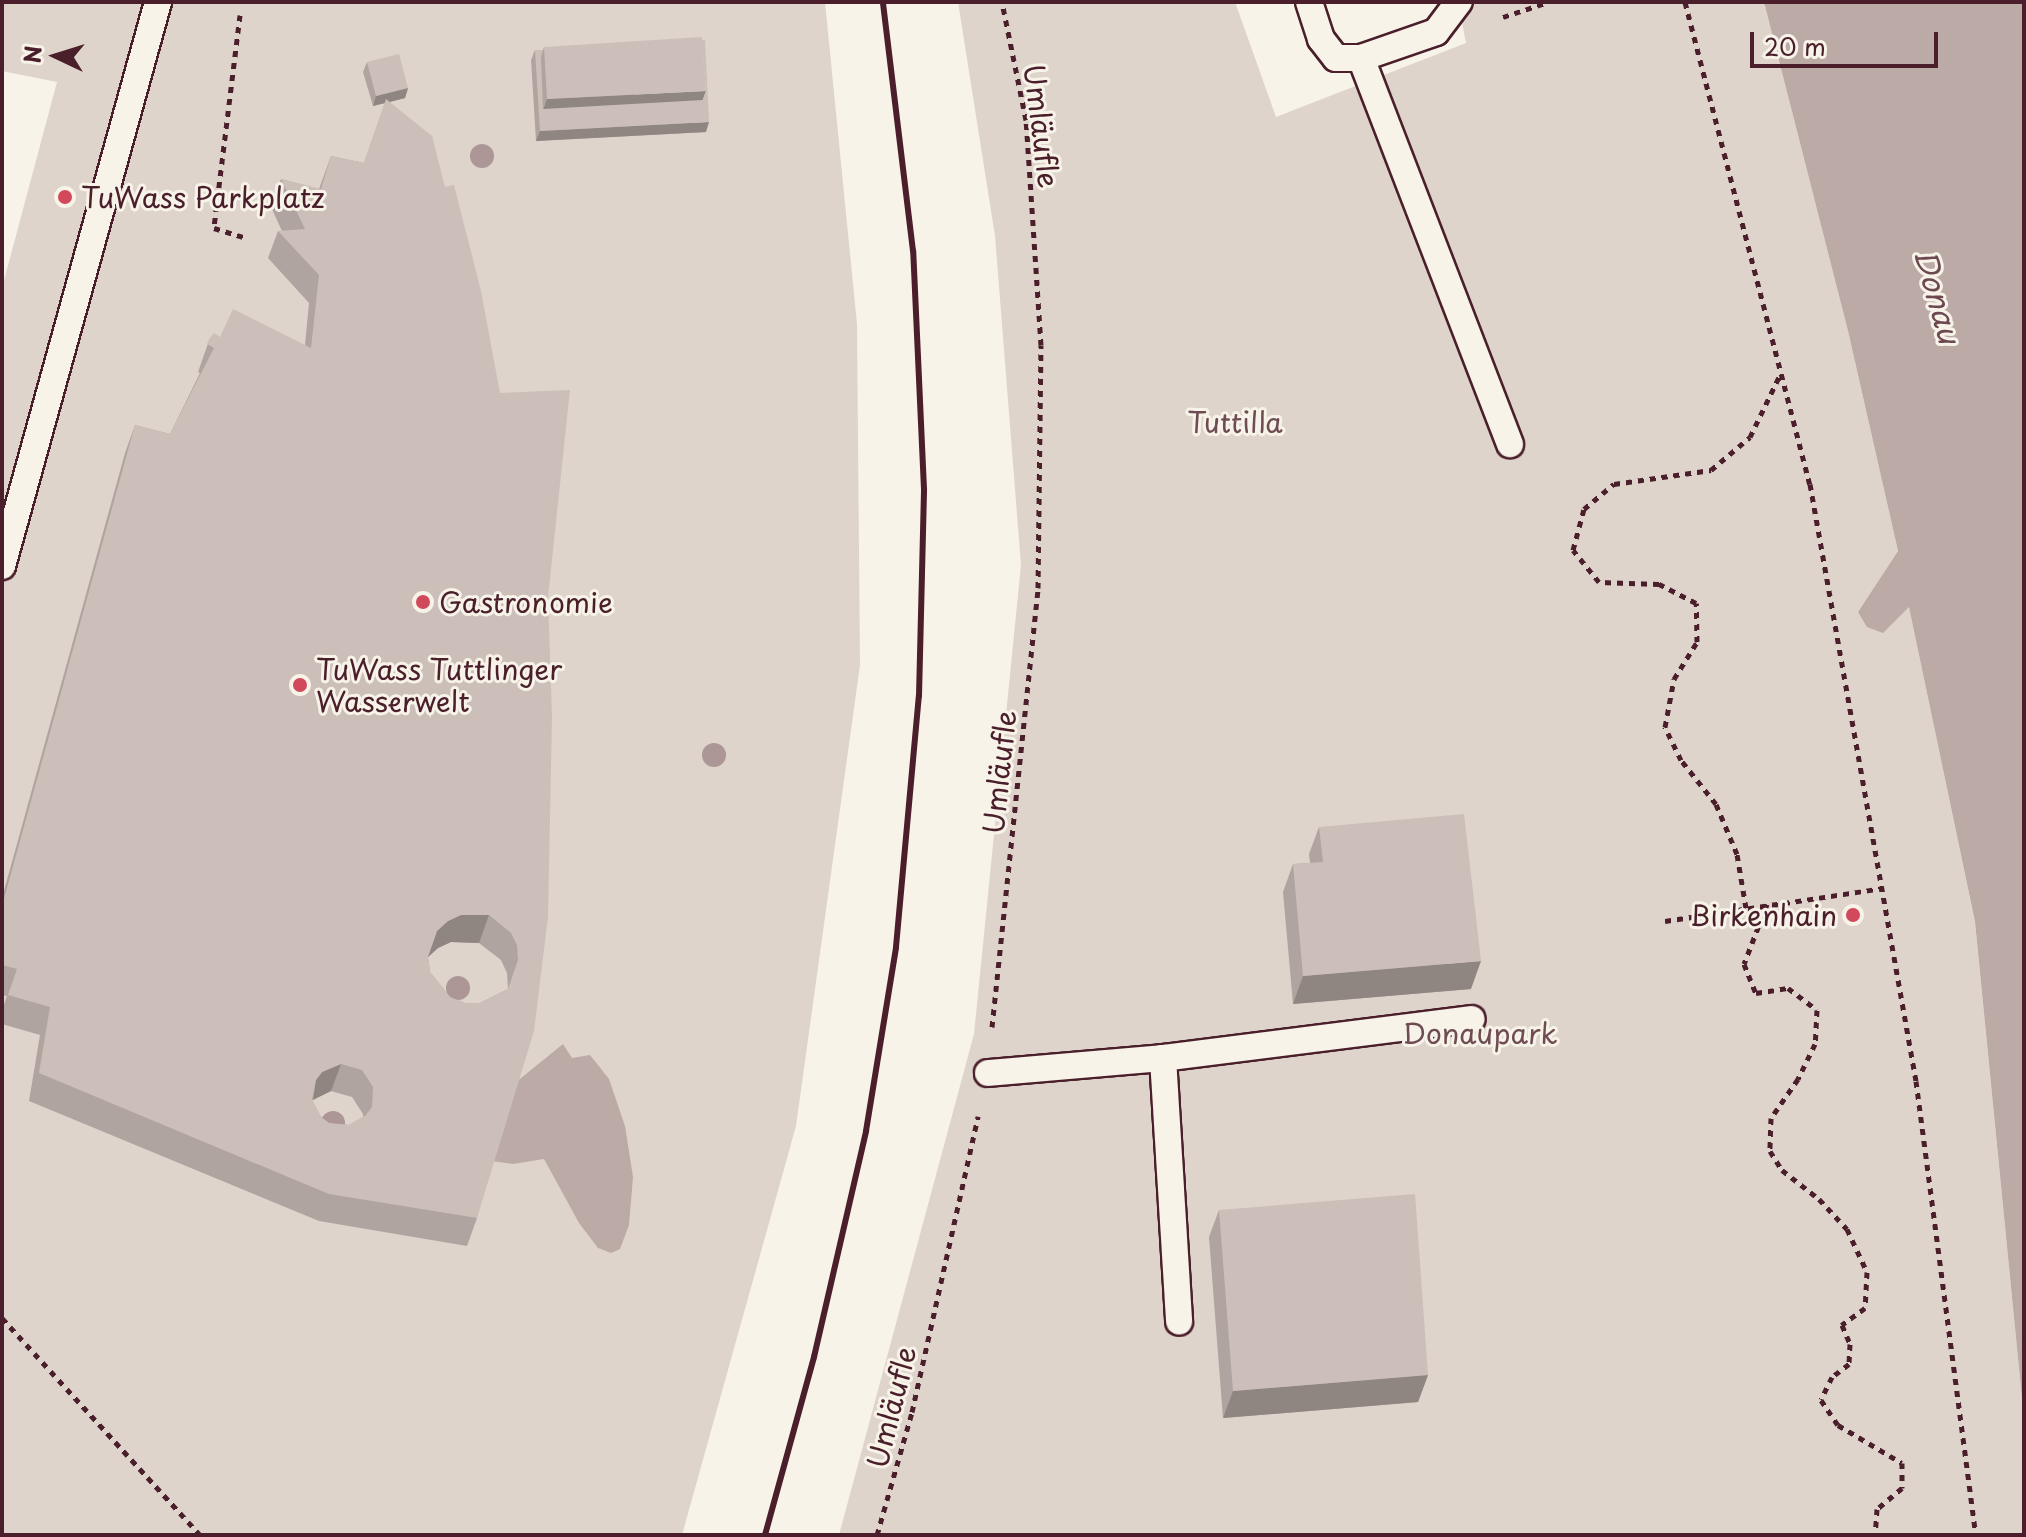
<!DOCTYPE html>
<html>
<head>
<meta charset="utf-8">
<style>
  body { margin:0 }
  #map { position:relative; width:2026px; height:1537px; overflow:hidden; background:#f7f3e8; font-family:"Playpen Sans",sans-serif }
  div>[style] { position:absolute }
  .green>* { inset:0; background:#ded4cc }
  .water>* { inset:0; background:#bcaaa7 }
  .path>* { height:5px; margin-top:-2.5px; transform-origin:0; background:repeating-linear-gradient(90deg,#4a1f2b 0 6px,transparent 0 12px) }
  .roads { filter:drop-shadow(2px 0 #4a1f2b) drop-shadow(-2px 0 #4a1f2b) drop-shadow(0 2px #4a1f2b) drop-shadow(0 -2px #4a1f2b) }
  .service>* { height:26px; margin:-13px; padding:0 13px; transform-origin:13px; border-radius:13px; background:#f7f3e8 }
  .rail>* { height:6px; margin:-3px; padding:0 3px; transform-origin:3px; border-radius:3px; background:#4a1f2b }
  .trees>* { width:24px; height:24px; margin:-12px; border-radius:50%; background:#ac9796 }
  .wall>* { inset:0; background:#afa49f }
  .shaded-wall>* { inset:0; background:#8f8682 }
  .building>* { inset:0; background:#ccbfb9 }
  .dots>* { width:22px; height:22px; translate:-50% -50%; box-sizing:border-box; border:4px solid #f7f3e8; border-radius:50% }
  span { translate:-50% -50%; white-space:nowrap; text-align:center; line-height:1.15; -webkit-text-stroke:6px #f7f3e8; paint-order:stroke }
  .street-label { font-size:28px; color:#4a1f2b }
  .poi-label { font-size:28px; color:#4a1f2b }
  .left { translate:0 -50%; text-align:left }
  .right { translate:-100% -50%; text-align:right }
  .park-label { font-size:28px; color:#6f4c53 }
  .water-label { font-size:30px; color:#6c4950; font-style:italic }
  .frame { position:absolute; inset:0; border:4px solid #4a1f2b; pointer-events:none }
  .north { position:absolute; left:16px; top:16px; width:80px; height:80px; -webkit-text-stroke:6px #f7f3e8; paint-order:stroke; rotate:274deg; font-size:22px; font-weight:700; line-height:32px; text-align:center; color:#4a1f2b }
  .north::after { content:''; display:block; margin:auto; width:28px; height:36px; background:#4a1f2b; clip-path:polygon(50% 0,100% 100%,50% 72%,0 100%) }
  .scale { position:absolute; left:1750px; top:32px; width:188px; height:36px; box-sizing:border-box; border:4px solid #4a1f2b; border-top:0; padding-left:10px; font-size:24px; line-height:28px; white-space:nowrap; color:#4a1f2b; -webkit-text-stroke:6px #f7f3e8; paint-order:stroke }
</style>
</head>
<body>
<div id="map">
  <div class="green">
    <div style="clip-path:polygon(2px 2px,825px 2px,857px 324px,860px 665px,796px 1126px,682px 1535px,2px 1535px,2px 288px,57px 82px,2px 71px)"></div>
    <div style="clip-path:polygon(958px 2px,1235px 2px,1276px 117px,1466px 43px,1459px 7px,1469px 2px,1764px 2px,1848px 331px,1898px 551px,1858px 612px,1909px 606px,1975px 923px,2024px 1419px,2024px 1535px,839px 1535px,974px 1034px,1021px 565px,995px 236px)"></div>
  </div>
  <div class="water">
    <div style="clip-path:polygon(1764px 2px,2024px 2px,2024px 1419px,1975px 922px,1909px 607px,1883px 633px,1867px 627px,1858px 612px,1898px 551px,1848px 331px)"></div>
    <div style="clip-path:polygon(563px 1044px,572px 1058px,590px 1055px,609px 1079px,625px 1126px,633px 1177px,629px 1225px,620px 1249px,611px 1253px,598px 1248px,579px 1223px,544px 1159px,513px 1164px,484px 1160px,510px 1087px)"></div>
  </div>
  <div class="path">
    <div style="left:1685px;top:2px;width:498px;rotate:75.5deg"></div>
    <div style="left:1810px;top:484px;width:606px;rotate:79.93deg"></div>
    <div style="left:1916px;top:1081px;width:458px;rotate:82.5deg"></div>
    <div style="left:240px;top:15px;width:215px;rotate:97deg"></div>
    <div style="left:214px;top:228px;width:31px;rotate:17deg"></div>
    <div style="left:1503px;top:17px;width:47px;rotate:-18.4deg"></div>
    <div style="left:1767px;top:904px;width:64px;rotate:111deg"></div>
    <div style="left:1744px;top:964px;width:31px;rotate:68deg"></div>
    <div style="left:1756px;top:993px;width:32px;rotate:-9deg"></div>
    <div style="left:1788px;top:988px;width:36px;rotate:37deg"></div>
    <div style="left:1817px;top:1010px;width:34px;rotate:93deg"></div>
    <div style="left:1815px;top:1044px;width:39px;rotate:116deg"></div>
    <div style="left:1798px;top:1079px;width:47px;rotate:124.7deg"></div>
    <div style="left:1771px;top:1118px;width:33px;rotate:92deg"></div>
    <div style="left:1770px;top:1151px;width:22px;rotate:58deg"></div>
    <div style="left:1782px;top:1170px;width:47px;rotate:38.1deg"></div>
    <div style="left:1819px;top:1199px;width:41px;rotate:47deg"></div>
    <div style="left:1847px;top:1229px;width:47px;rotate:65.1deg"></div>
    <div style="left:1867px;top:1272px;width:36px;rotate:93deg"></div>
    <div style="left:1865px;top:1308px;width:29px;rotate:144deg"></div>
    <div style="left:1842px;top:1325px;width:21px;rotate:67deg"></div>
    <div style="left:1850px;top:1344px;width:20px;rotate:93deg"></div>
    <div style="left:1849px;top:1364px;width:21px;rotate:143deg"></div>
    <div style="left:1832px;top:1377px;width:25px;rotate:116deg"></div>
    <div style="left:1821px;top:1400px;width:30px;rotate:56deg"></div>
    <div style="left:1838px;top:1425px;width:74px;rotate:30.7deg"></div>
    <div style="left:1902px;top:1463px;width:25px;rotate:90deg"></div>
    <div style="left:1902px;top:1488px;width:33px;rotate:140deg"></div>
    <div style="left:1877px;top:1509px;width:26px;rotate:94deg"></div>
    <div style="left:1746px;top:908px;width:55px;rotate:-99.5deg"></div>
    <div style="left:1737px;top:854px;width:54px;rotate:-112.8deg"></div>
    <div style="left:1716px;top:804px;width:56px;rotate:-128.5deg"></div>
    <div style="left:1681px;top:760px;width:37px;rotate:-116deg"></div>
    <div style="left:1665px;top:727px;width:49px;rotate:-79.4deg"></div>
    <div style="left:1674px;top:679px;width:44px;rotate:-58.1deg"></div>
    <div style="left:1697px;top:642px;width:39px;rotate:-91deg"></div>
    <div style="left:1696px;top:603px;width:42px;rotate:-152.8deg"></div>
    <div style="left:1659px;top:584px;width:60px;rotate:-178.1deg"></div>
    <div style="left:1599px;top:582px;width:41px;rotate:-129.1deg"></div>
    <div style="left:1573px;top:550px;width:42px;rotate:-75deg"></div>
    <div style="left:1584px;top:509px;width:39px;rotate:-40deg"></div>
    <div style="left:1614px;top:484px;width:98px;rotate:-8.2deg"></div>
    <div style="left:1711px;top:470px;width:51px;rotate:-40.2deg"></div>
    <div style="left:1750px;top:437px;width:69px;rotate:-64.2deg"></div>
    <div style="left:1665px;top:921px;width:220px;rotate:-8.6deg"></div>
    <div style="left:992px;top:1027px;width:441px;rotate:-84deg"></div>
    <div style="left:1038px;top:588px;width:243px;rotate:-89.3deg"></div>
    <div style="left:1041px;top:345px;width:225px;rotate:-93.8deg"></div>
    <div style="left:1026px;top:120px;width:120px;rotate:-101.5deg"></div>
    <div style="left:2px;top:1318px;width:294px;rotate:47.6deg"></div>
    <div style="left:877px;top:1535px;width:128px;rotate:-74.1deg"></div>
    <div style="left:912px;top:1412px;width:303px;rotate:-77.4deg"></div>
  </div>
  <div class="roads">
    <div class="service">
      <div style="left:1309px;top:2px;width:39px;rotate:72deg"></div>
      <div style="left:1321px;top:39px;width:24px;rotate:52deg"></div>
      <div style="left:1336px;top:58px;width:25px"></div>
      <div style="left:1361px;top:58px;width:79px;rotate:-19.1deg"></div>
      <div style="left:1436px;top:32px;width:38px;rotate:-53deg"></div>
      <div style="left:1361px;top:58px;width:414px;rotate:68.9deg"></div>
      <div style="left:2px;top:566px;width:585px;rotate:-74.54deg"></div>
      <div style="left:1163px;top:1058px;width:264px;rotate:86.5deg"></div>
      <div style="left:988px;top:1073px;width:176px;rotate:-4.9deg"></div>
      <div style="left:1163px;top:1058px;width:311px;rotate:-7.2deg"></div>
    </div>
  </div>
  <div class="rail">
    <div style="left:765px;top:1535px;width:185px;rotate:-74.6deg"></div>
    <div style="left:814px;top:1357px;width:232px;rotate:-77deg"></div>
    <div style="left:866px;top:1131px;width:186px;rotate:-80.7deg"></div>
    <div style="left:896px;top:947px;width:252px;rotate:-84.8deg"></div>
    <div style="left:919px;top:696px;width:207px;rotate:-88.6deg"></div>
    <div style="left:924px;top:489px;width:238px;rotate:-92.6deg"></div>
    <div style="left:913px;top:251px;width:251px;rotate:-96.9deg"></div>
  </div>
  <div class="trees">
    <div style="left:482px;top:156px"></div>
    <div style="left:714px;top:755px"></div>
    <div style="left:458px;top:988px"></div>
    <div style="left:333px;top:1123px"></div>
  </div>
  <div class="wall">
    <div style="clip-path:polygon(544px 47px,706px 132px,536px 141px,531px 60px,535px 50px,543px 50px)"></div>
    <div style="clip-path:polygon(evenodd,367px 62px,408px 88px,405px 98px,390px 102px,500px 393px,548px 597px,548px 917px,477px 1218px,467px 1246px,319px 1221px,29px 1101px,40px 1035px,2px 1024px,2px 1010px,7px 996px,2px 995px,2px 898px,125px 453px,135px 425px,170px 434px,200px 373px,198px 372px,210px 338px,220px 337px,305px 345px,309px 303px,268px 258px,278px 231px,282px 231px,271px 207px,281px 179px,319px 189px,331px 156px,364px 163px,385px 103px,373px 106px,363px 72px,367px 62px,451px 942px,479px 943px,501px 960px,507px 973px,508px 989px,480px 1003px,465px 1003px,450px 997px,430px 972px,428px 957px,438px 948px,451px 942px,367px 62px,331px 1091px,352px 1097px,363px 1114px,363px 1117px,349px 1125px,329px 1123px,321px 1117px,312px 1100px,331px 1091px)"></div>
    <div style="clip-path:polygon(1319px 827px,1471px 989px,1293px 1004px,1283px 892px,1293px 864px,1310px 863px,1309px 854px)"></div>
    <div style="clip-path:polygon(1219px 1210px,1428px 1375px,1418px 1402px,1223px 1418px,1209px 1237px)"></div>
  </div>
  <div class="shaded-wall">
    <div style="clip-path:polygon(408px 88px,405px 98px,373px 106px,376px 96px)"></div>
    <div style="clip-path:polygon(706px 91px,699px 110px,540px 119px,547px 99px)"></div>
    <div style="clip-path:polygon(709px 122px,706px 132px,536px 141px,540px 131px)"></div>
    <div style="clip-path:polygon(461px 915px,489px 915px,479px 943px,451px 942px,438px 948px,427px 958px,437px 931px,448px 921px)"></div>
    <div style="clip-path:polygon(1481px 961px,1471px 989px,1293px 1004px,1303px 976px)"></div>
    <div style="clip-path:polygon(341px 1064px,331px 1091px,313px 1100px,316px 1080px,322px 1072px)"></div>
    <div style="clip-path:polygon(1428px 1375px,1418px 1402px,1223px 1418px,1233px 1391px)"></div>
  </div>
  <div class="building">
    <div style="clip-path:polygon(702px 37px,706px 91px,547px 99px,544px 47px)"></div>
    <div style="clip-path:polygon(702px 40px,705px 40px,709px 122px,540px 131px,535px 50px,543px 50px,541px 56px,543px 109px,703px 100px,706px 91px)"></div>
    <div style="clip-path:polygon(399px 54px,408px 88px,376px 96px,367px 62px)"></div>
    <div style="clip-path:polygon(evenodd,386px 99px,432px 136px,445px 187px,454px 185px,481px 291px,500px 393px,570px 390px,548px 597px,552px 717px,548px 917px,534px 1031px,477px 1218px,329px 1194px,39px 1073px,50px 1007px,8px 995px,17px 969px,2px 965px,2px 906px,135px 425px,170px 434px,214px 348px,207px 344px,210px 338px,214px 333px,220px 337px,233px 309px,311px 348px,319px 275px,278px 231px,305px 229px,281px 179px,321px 189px,331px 156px,364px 163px,386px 99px,461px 915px,489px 915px,511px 933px,517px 945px,518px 960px,508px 989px,480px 1003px,465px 1003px,450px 997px,430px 972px,428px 957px,437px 931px,448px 921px,461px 915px,386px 99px,341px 1064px,362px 1070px,373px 1087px,372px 1107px,366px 1115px,349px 1125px,329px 1123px,321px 1117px,312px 1100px,316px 1080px,322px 1072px,341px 1064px)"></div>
    <div style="clip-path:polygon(1464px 814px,1481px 961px,1303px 976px,1293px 864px,1323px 862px,1319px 827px)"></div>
    <div style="clip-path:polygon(1415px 1194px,1428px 1375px,1233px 1391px,1219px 1210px)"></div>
  </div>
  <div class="dots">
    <div style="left:65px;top:197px;background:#d1495b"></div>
    <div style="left:423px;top:602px;background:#d1495b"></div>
    <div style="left:300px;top:685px;background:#d1495b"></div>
    <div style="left:1853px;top:915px;background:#d1495b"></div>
  </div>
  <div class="street-label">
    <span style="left:1042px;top:126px;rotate:83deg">Umläufle</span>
    <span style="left:999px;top:772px;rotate:-84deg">Umläufle</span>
    <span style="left:891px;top:1407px;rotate:-76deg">Umläufle</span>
  </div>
  <div class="poi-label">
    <span class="left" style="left:81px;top:197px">TuWass Parkplatz</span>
    <span class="left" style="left:439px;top:602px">Gastronomie</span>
    <span class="left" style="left:316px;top:685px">TuWass Tuttlinger<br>Wasserwelt</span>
    <span class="right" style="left:1837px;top:915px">Birkenhain</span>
  </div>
  <div class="park-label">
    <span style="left:1235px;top:422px">Tuttilla</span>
    <span style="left:1480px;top:1033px">Donaupark</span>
  </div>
  <div class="water-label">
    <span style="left:1938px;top:296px;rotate:74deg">Donau</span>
  </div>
  <div class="frame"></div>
  <div class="north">N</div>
  <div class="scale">20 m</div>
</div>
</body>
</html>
